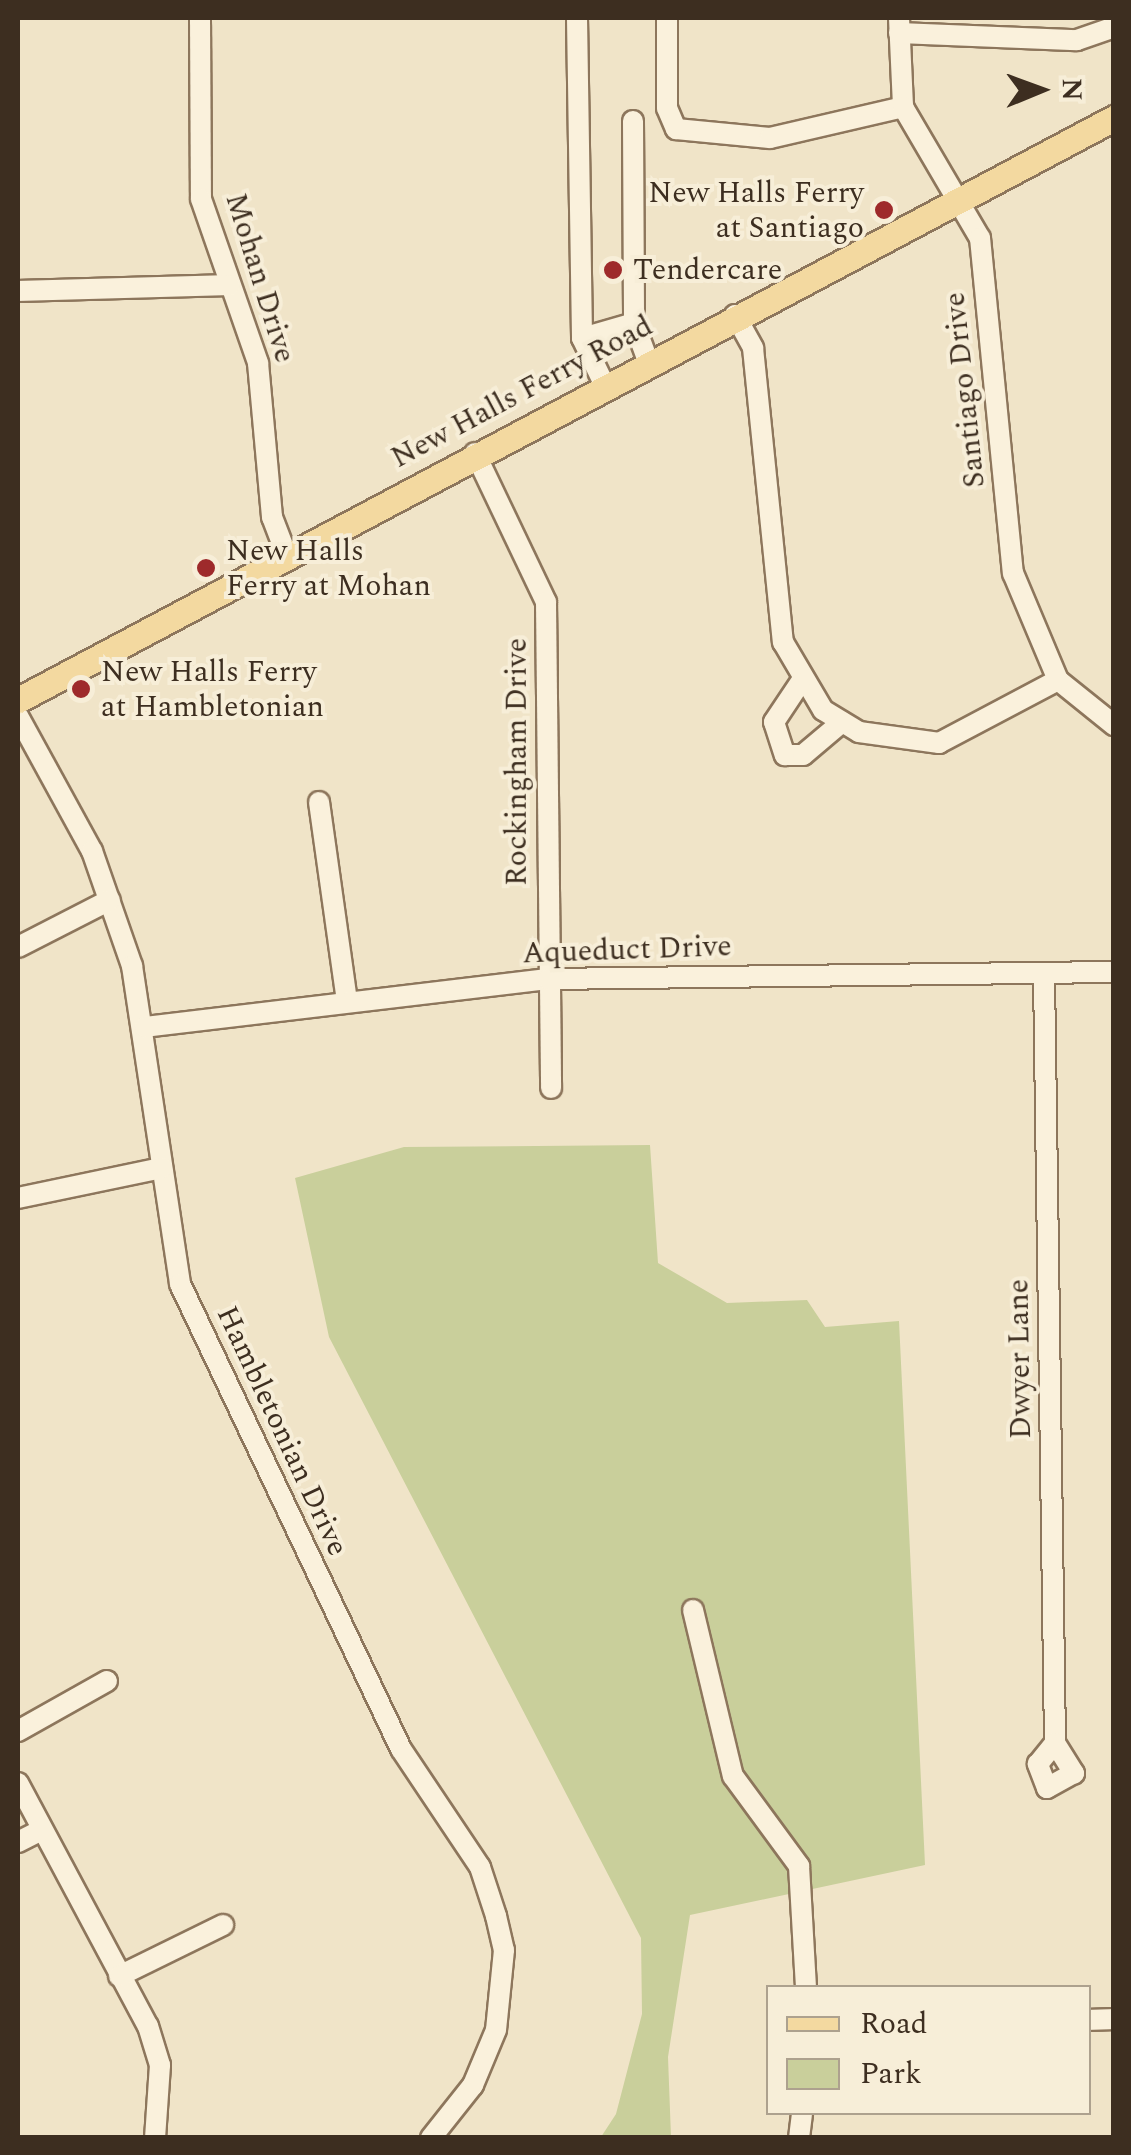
<!DOCTYPE html>
<html>
<head>
<meta charset="utf-8">
<style>
  body { margin:0 }
  #map { position:relative; width:1131px; height:2155px; overflow:hidden; background:#f0e4c8; font-family:Spectral,serif }
  div>[style] { position:absolute }
  .green>* { inset:0; background:#c9cf9b }
  .roads { filter:drop-shadow(2px 0 #8d765c) drop-shadow(-2px 0 #8d765c) drop-shadow(0 2px #8d765c) drop-shadow(0 -2px #8d765c) }
  .minor>* { height:20px; margin:-10px; padding:0 10px; transform-origin:10px; border-radius:10px; background:#faf1dc }
  .major>* { height:25px; margin:-12.5px; padding:0 12.5px; transform-origin:12.5px; border-radius:12.5px; background:#f3d9a0 }
  .dots>* { width:28px; height:28px; translate:-50% -50%; box-sizing:border-box; border:5px solid #f7eed8; border-radius:50% }
  span { translate:-50% -50%; white-space:nowrap; text-align:center; line-height:1.15; -webkit-text-stroke:8px #f7eed8; paint-order:stroke }
  .poi-label { font-size:30px; color:#3d2e20 }
  .right { translate:-100% -50%; text-align:right }
  .left { translate:0 -50%; text-align:left }
  .street-label { font-size:30px; color:#3d2e20 }
  .frame { position:absolute; inset:0; border:20px solid #3d2e20; pointer-events:none }
  .legend { position:absolute; left:766px; top:1985px; width:325px; height:130px; box-sizing:border-box; background:#f7eed8; border:2px solid #ada18e; margin:0; padding:12px 18px; list-style:none; font-size:30px; color:#3d2e20 }
  .legend li { display:flex; align-items:center; gap:20px; height:50px }
  .legend b { width:50px; border:2px solid #ada18e }
  .north { position:absolute; left:991px; top:40px; width:100px; height:100px; -webkit-text-stroke:8px #f7eed8; paint-order:stroke; rotate:89deg; font-size:28px; font-weight:700; line-height:40px; text-align:center; color:#3d2e20 }
  .north::after { content:''; display:block; margin:auto; width:35px; height:45px; background:#3d2e20; clip-path:polygon(50% 0,100% 100%,50% 72%,0 100%) }
</style>
</head>
<body>
<div id="map">
  <div class="green">
    <div style="clip-path:polygon(650px 1145px,658px 1263px,727px 1303px,807px 1300px,825px 1327px,899px 1321px,925px 1865px,690px 1915px,668px 2057px,671px 2137px,601px 2137px,616px 2114px,642px 2014px,641px 1938px,329px 1337px,295px 1178px,404px 1147px)"></div>
  </div>
  <div class="roads">
    <div class="minor">
      <div style="left:200px;top:18px;width:181px;rotate:89.7deg"></div>
      <div style="left:201px;top:199px;width:174px;rotate:70.8deg"></div>
      <div style="left:258px;top:363px;width:155px;rotate:84.8deg"></div>
      <div style="left:272px;top:517px;width:40px;rotate:69deg"></div>
      <div style="left:577px;top:18px;width:320px;rotate:89.1deg"></div>
      <div style="left:582px;top:338px;width:51px;rotate:64.4deg"></div>
      <div style="left:667px;top:18px;width:90px;rotate:90deg"></div>
      <div style="left:667px;top:108px;width:23px;rotate:67deg"></div>
      <div style="left:676px;top:129px;width:94px;rotate:5.5deg"></div>
      <div style="left:770px;top:138px;width:137px;rotate:-13.1deg"></div>
      <div style="left:899px;top:18px;width:89px;rotate:87.4deg"></div>
      <div style="left:903px;top:107px;width:152px;rotate:59.6deg"></div>
      <div style="left:980px;top:238px;width:337px;rotate:84.4deg"></div>
      <div style="left:1013px;top:573px;width:116px;rotate:67.2deg"></div>
      <div style="left:1058px;top:680px;width:72px;rotate:38.8deg"></div>
      <div style="left:899px;top:33px;width:178px;rotate:2.3deg"></div>
      <div style="left:1077px;top:40px;width:39px;rotate:-19deg"></div>
      <div style="left:633px;top:121px;width:202px;rotate:89.7deg"></div>
      <div style="left:18px;top:291px;width:212px;rotate:-1.6deg"></div>
      <div style="left:735px;top:315px;width:38px;rotate:61deg"></div>
      <div style="left:753px;top:348px;width:296px;rotate:84.2deg"></div>
      <div style="left:783px;top:642px;width:79px;rotate:59.5deg"></div>
      <div style="left:823px;top:710px;width:42px;rotate:31.4deg"></div>
      <div style="left:859px;top:732px;width:81px;rotate:7.8deg"></div>
      <div style="left:939px;top:743px;width:135px;rotate:-27.9deg"></div>
      <div style="left:582px;top:338px;width:54px;rotate:-16.1deg"></div>
      <div style="left:634px;top:323px;width:40px;rotate:69.8deg"></div>
      <div style="left:475px;top:453px;width:165px;rotate:64.5deg"></div>
      <div style="left:546px;top:602px;width:486px;rotate:89.4deg"></div>
      <div style="left:800px;top:683px;width:47px;rotate:123.7deg"></div>
      <div style="left:774px;top:722px;width:35px;rotate:72deg"></div>
      <div style="left:785px;top:755px;width:18px"></div>
      <div style="left:803px;top:755px;width:51px;rotate:-40.2deg"></div>
      <div style="left:18px;top:716px;width:154px;rotate:61.3deg"></div>
      <div style="left:92px;top:851px;width:122px;rotate:70.8deg"></div>
      <div style="left:132px;top:966px;width:322px;rotate:81.4deg"></div>
      <div style="left:180px;top:1284px;width:515px;rotate:64.58deg"></div>
      <div style="left:401px;top:1749px;width:142px;rotate:56.2deg"></div>
      <div style="left:480px;top:1867px;width:52px;rotate:71.9deg"></div>
      <div style="left:496px;top:1916px;width:35px;rotate:77deg"></div>
      <div style="left:504px;top:1950px;width:80px;rotate:95.7deg"></div>
      <div style="left:496px;top:2030px;width:60px;rotate:112.7deg"></div>
      <div style="left:473px;top:2085px;width:68px;rotate:128.4deg"></div>
      <div style="left:319px;top:802px;width:201px;rotate:82deg"></div>
      <div style="left:18px;top:947px;width:103px;rotate:-27.1deg"></div>
      <div style="left:1044px;top:974px;width:769px;rotate:89.18deg"></div>
      <div style="left:1055px;top:1743px;width:36px;rotate:58deg"></div>
      <div style="left:1074px;top:1773px;width:31px;rotate:151deg"></div>
      <div style="left:1047px;top:1788px;width:26px;rotate:-111deg"></div>
      <div style="left:1038px;top:1764px;width:27px;rotate:-51deg"></div>
      <div style="left:145px;top:1027px;width:406px;rotate:-6.8deg"></div>
      <div style="left:548px;top:979px;width:566px;rotate:-0.71deg"></div>
      <div style="left:18px;top:1198px;width:147px;rotate:-11.8deg"></div>
      <div style="left:693px;top:1610px;width:171px;rotate:76.5deg"></div>
      <div style="left:733px;top:1776px;width:112px;rotate:53.7deg"></div>
      <div style="left:799px;top:1866px;width:122px;rotate:86.7deg"></div>
      <div style="left:18px;top:1731px;width:102px;rotate:-29.3deg"></div>
      <div style="left:18px;top:1783px;width:276px;rotate:61.9deg"></div>
      <div style="left:148px;top:2026px;width:41px;rotate:72.9deg"></div>
      <div style="left:160px;top:2065px;width:73px;rotate:93.9deg"></div>
      <div style="left:18px;top:1842px;width:27px;rotate:-27deg"></div>
      <div style="left:119px;top:1976px;width:116px;rotate:-26.1deg"></div>
      <div style="left:1088px;top:2020px;width:26px;rotate:-2deg"></div>
      <div style="left:799px;top:2138px;width:26px;rotate:-83deg"></div>
    </div>
    <div class="major">
      <div style="left:18px;top:700px;width:1241px;rotate:-27.97deg"></div>
    </div>
  </div>
  <div class="dots">
    <div style="left:884px;top:210px;background:#9e2a2b"></div>
    <div style="left:613px;top:270px;background:#9e2a2b"></div>
    <div style="left:206px;top:568px;background:#9e2a2b"></div>
    <div style="left:81px;top:689px;background:#9e2a2b"></div>
  </div>
  <div class="poi-label">
    <span class="right" style="left:864px;top:210px">New Halls Ferry<br>at Santiago</span>
    <span class="left" style="left:633px;top:270px">Tendercare</span>
    <span class="left" style="left:226px;top:568px">New Halls<br>Ferry at Mohan</span>
    <span class="left" style="left:101px;top:689px">New Halls Ferry<br>at Hambletonian</span>
  </div>
  <div class="street-label">
    <span style="left:260px;top:278px;rotate:73deg">Mohan Drive</span>
    <span style="left:965px;top:390px;rotate:-96deg">Santiago Drive</span>
    <span style="left:522px;top:392px;rotate:-28deg">New Halls Ferry Road</span>
    <span style="left:517px;top:762px;rotate:-90deg">Rockingham Drive</span>
    <span style="left:627px;top:950px;rotate:-2deg">Aqueduct Drive</span>
    <span style="left:1020px;top:1359px;rotate:-91deg">Dwyer Lane</span>
    <span style="left:282px;top:1431px;rotate:65deg">Hambletonian Drive</span>
  </div>
  <div class="frame"></div>
  <ul class="legend">
  <li><b style="height:12px;background:#f3d9a0"></b>Road</li>
  <li><b style="height:28px;background:#c9cf9b"></b>Park</li>
  </ul>
  <div class="north">N</div>
</div>
</body>
</html>
